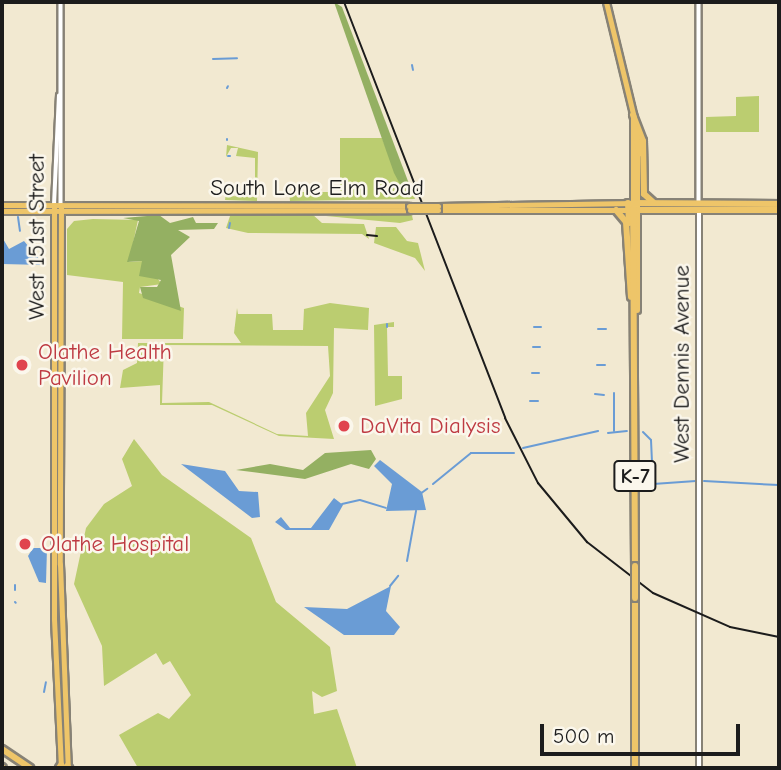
<!DOCTYPE html>
<html>
<head>
<meta charset="utf-8">
<style>
  body { margin:0 }
  #map { position:relative; width:781px; height:770px; overflow:hidden; background:#f2e9d1; font-family:"Comic Neue",sans-serif }
  div>[style] { position:absolute }
  .green>* { inset:0; background:#bbcd70 }
  .forest>* { inset:0; background:#94b062 }
  .water>* { inset:0; background:#6a9cd5 }
  .stream>* { height:2px; margin:-1px; padding:0 1px; transform-origin:1px; border-radius:1px; background:#6a9cd5 }
  .roads { filter:drop-shadow(2px 0 #878276) drop-shadow(-2px 0 #878276) drop-shadow(0 2px #878276) drop-shadow(0 -2px #878276) }
  .minor>* { height:3.5px; margin:-1.75px; padding:0 1.75px; transform-origin:1.75px; border-radius:1.75px; background:#fff }
  .major>* { height:5px; margin:-2.5px; padding:0 2.5px; transform-origin:2.5px; border-radius:2.5px; background:#eec569 }
  .highway>* { height:6px; margin:-3px; padding:0 3px; transform-origin:3px; border-radius:3px; background:#eec569 }
  .rail>* { height:2px; margin:-1px; padding:0 1px; transform-origin:1px; border-radius:1px; background:#1c1c1c }
  .bridges { filter:drop-shadow(2px 0 #878276) drop-shadow(-2px 0 #878276) drop-shadow(0 2px #878276) drop-shadow(0 -2px #878276) }
  .major-bridge>* { height:5px; margin:-2.5px; padding:0 2.5px; transform-origin:2.5px; border-radius:2.5px; background:#eec569 }
  .highway-bridge>* { height:6px; margin:-3px; padding:0 3px; transform-origin:3px; border-radius:3px; background:#eec569 }
  .dots>* { width:19px; height:19px; translate:-50% -50%; box-sizing:border-box; border:4px solid #fbf7ec; border-radius:50% }
  span { translate:-50% -50%; white-space:nowrap; text-align:center; line-height:1.15; -webkit-text-stroke:5px #fbf7ec; paint-order:stroke }
  .shield-label span { padding:2px 5px; background:#fbf7ec; border:2px solid; border-radius:5px; -webkit-text-stroke-width:0 }
  .shield-label { font-size:21px; color:#1c1c1c; font-weight:700 }
  .street-label { font-size:23px; color:#1c1c1c }
  .health-label { font-size:23px; color:#be3a42 }
  .left { translate:0 -50%; text-align:left }
  .frame { position:absolute; inset:0; border:4px solid #1c1c1c; pointer-events:none }
  .scale { position:absolute; left:540px; top:724px; width:200px; height:32px; box-sizing:border-box; border:4px solid #1c1c1c; border-top:0; padding-left:9px; font-size:21px; line-height:24px; white-space:nowrap; color:#1c1c1c; -webkit-text-stroke:5px #fbf7ec; paint-order:stroke }
</style>
</head>
<body>
<div id="map">
  <div class="green">
    <div style="clip-path:polygon(759px 96px,759px 132px,706px 132px,706px 117px,736px 116px,736px 97px)"></div>
    <div style="clip-path:polygon(340px 138px,382px 138px,402px 188px,411px 189px,415px 199px,290px 201px,289px 192px,340px 192px)"></div>
    <div style="clip-path:polygon(227px 145px,258px 152px,257px 201px,225px 200px,227px 187px,228px 196px,255px 197px,255px 158px,236px 156px,238px 148px,231px 148px,226px 157px)"></div>
    <div style="clip-path:polygon(411px 211px,413px 220px,400px 223px,326px 216px)"></div>
    <div style="clip-path:polygon(231px 213px,312px 214px,322px 223px,364px 224px,369px 239px,362px 234px,248px 233px,226px 228px)"></div>
    <div style="clip-path:polygon(93px 219px,138px 220px,129px 262px,143px 261px,162px 284px,140px 287px,139px 293px,184px 308px,183px 339px,122px 339px,123px 282px,67px 275px,67px 229px,74px 221px)"></div>
    <div style="clip-path:polygon(396px 227px,407px 241px,418px 243px,425px 271px,415px 258px,374px 243px,376px 227px)"></div>
    <div style="clip-path:polygon(evenodd,330px 303px,369px 308px,368px 330px,334px 328px,333px 393px,325px 410px,334px 439px,279px 436px,212px 405px,160px 405px,160px 385px,120px 388px,123px 370px,137px 363px,138px 343px,241px 343px,234px 333px,237px 308px,238px 314px,272px 314px,273px 330px,303px 330px,304px 309px,330px 303px,164px 345px,328px 346px,330px 376px,306px 413px,308px 436px,277px 434px,209px 402px,162px 403px,164px 345px)"></div>
    <div style="clip-path:polygon(394px 322px,394px 327px,387px 327px,388px 376px,402px 376px,402px 399px,375px 406px,374px 325px)"></div>
    <div style="clip-path:polygon(134px 439px,162px 475px,251px 538px,276px 602px,330px 647px,337px 691px,322px 697px,312px 691px,314px 714px,337px 709px,357px 768px,138px 768px,119px 735px,158px 713px,169px 719px,191px 695px,170px 661px,163px 665px,156px 653px,104px 686px,102px 646px,74px 584px,86px 528px,104px 504px,132px 486px,122px 459px)"></div>
  </div>
  <div class="forest">
    <div style="clip-path:polygon(334px 2px,342px 7px,411px 189px,402px 188px,394px 173px)"></div>
    <div style="clip-path:polygon(159px 215px,170px 223px,193px 217px,196px 223px,218px 223px,214px 229px,178px 230px,190px 237px,171px 255px,181px 311px,143px 298px,140px 287px,157px 287px,161px 280px,139px 276px,142px 261px,127px 262px,139px 221px,123px 218px)"></div>
    <div style="clip-path:polygon(371px 450px,376px 459px,369px 469px,351px 464px,305px 479px,236px 470px,270px 464px,303px 470px,325px 453px)"></div>
  </div>
  <div class="water">
    <div style="clip-path:polygon(2px 237px,9px 249px,24px 241px,44px 265px,2px 264px)"></div>
    <div style="clip-path:polygon(380px 460px,422px 492px,426px 510px,386px 511px,392px 484px,374px 466px)"></div>
    <div style="clip-path:polygon(181px 464px,225px 471px,239px 491px,258px 492px,260px 517px,252px 518px)"></div>
    <div style="clip-path:polygon(334px 498px,343px 505px,329px 530px,286px 530px,275px 522px,281px 517px,290px 528px,311px 528px)"></div>
    <div style="clip-path:polygon(33px 548px,47px 548px,46px 583px,39px 582px,28px 556px)"></div>
    <div style="clip-path:polygon(391px 586px,386px 611px,400px 627px,394px 635px,344px 635px,304px 607px,347px 609px)"></div>
  </div>
  <div class="stream">
    <div style="left:213px;top:59px;width:24px;rotate:-2deg"></div>
    <div style="left:412px;top:65px;width:5px;rotate:79deg"></div>
    <div style="left:227px;top:88px;width:2px;rotate:-63deg"></div>
    <div style="left:227px;top:139px;width:1px;rotate:90deg"></div>
    <div style="left:228px;top:156px;width:2px"></div>
    <div style="left:18px;top:217px;width:14px;rotate:82deg"></div>
    <div style="left:229px;top:228px;width:5px;rotate:-79deg"></div>
    <div style="left:387px;top:324px;width:3px;rotate:90deg"></div>
    <div style="left:534px;top:327px;width:7px"></div>
    <div style="left:598px;top:329px;width:8px"></div>
    <div style="left:533px;top:347px;width:7px"></div>
    <div style="left:597px;top:365px;width:8px"></div>
    <div style="left:532px;top:373px;width:7px"></div>
    <div style="left:595px;top:394px;width:9px;rotate:6deg"></div>
    <div style="left:530px;top:401px;width:8px"></div>
    <div style="left:614px;top:431px;width:38px;rotate:-90deg"></div>
    <div style="left:643px;top:432px;width:11px;rotate:45deg"></div>
    <div style="left:651px;top:440px;width:44px;rotate:87.4deg"></div>
    <div style="left:653px;top:484px;width:43px;rotate:-4deg"></div>
    <div style="left:608px;top:433px;width:19px;rotate:-6deg"></div>
    <div style="left:523px;top:448px;width:77px;rotate:-12.8deg"></div>
    <div style="left:704px;top:481px;width:75px;rotate:3.1deg"></div>
    <div style="left:433px;top:484px;width:49px;rotate:-39.2deg"></div>
    <div style="left:471px;top:453px;width:43px"></div>
    <div style="left:420px;top:494px;width:9px;rotate:-36deg"></div>
    <div style="left:342px;top:504px;width:18px;rotate:-13deg"></div>
    <div style="left:360px;top:500px;width:27px;rotate:17deg"></div>
    <div style="left:407px;top:561px;width:51px;rotate:-79.8deg"></div>
    <div style="left:15px;top:585px;width:5px;rotate:90deg"></div>
    <div style="left:390px;top:586px;width:13px;rotate:-51deg"></div>
    <div style="left:15px;top:602px;width:1px;rotate:45deg"></div>
    <div style="left:44px;top:692px;width:10px;rotate:-79deg"></div>
  </div>
  <div class="roads">
    <div class="minor">
      <div style="left:61px;top:2px;width:203px;rotate:90deg"></div>
      <div style="left:699px;top:2px;width:201px;rotate:90deg"></div>
      <div style="left:54px;top:205px;width:109px;rotate:-87.4deg"></div>
      <div style="left:699px;top:768px;width:558px;rotate:-90deg"></div>
    </div>
    <div class="major">
      <div style="left:606px;top:2px;width:119px;rotate:76.4deg"></div>
      <div style="left:637px;top:148px;width:55px;rotate:90deg"></div>
      <div style="left:2px;top:205px;width:407px;rotate:0.1deg"></div>
      <div style="left:54px;top:205px;width:414px;rotate:90deg"></div>
      <div style="left:54px;top:619px;width:149px;rotate:87.3deg"></div>
      <div style="left:61px;top:205px;width:359px;rotate:90.2deg"></div>
      <div style="left:60px;top:564px;width:204px;rotate:87.8deg"></div>
      <div style="left:438px;top:206px;width:195px;rotate:-0.9deg"></div>
      <div style="left:633px;top:203px;width:88px;rotate:-90deg"></div>
      <div style="left:438px;top:210px;width:193px"></div>
      <div style="left:2px;top:211px;width:408px;rotate:-0.1deg"></div>
    </div>
    <div class="highway">
      <div style="left:633px;top:115px;width:28px;rotate:69deg"></div>
      <div style="left:643px;top:141px;width:53px;rotate:88.9deg"></div>
      <div style="left:644px;top:194px;width:12px;rotate:42deg"></div>
      <div style="left:634px;top:127px;width:27px;rotate:77deg"></div>
      <div style="left:628px;top:203px;width:20px;rotate:87deg"></div>
      <div style="left:616px;top:210px;width:16px;rotate:50deg"></div>
      <div style="left:626px;top:222px;width:75px;rotate:86.2deg"></div>
      <div style="left:633px;top:210px;width:146px"></div>
      <div style="left:637px;top:310px;width:105px;rotate:-90deg"></div>
      <div style="left:635px;top:566px;width:363px;rotate:-90.3deg"></div>
      <div style="left:633px;top:203px;width:146px;rotate:0.4deg"></div>
      <div style="left:635px;top:598px;width:170px;rotate:90deg"></div>
      <div style="left:2px;top:749px;width:34px;rotate:34deg"></div>
      <div style="left:67px;top:766px;width:3px;rotate:45deg"></div>
      <div style="left:2px;top:767px;width:1px;rotate:45deg"></div>
      <div style="left:59px;top:768px;width:4px;rotate:-56deg"></div>
    </div>
  </div>
  <div class="rail">
    <div style="left:344px;top:2px;width:446px;rotate:68.8deg"></div>
    <div style="left:505px;top:418px;width:73px;rotate:63.1deg"></div>
    <div style="left:538px;top:483px;width:77px;rotate:50.3deg"></div>
    <div style="left:587px;top:542px;width:83px;rotate:37.7deg"></div>
    <div style="left:653px;top:593px;width:84px;rotate:23.8deg"></div>
    <div style="left:730px;top:627px;width:50px;rotate:11.5deg"></div>
    <div style="left:367px;top:235px;width:10px;rotate:6deg"></div>
  </div>
  <div class="bridges">
    <div class="major-bridge">
      <div style="left:409px;top:206px;width:29px"></div>
      <div style="left:410px;top:210px;width:28px"></div>
    </div>
    <div class="highway-bridge">
      <div style="left:635px;top:566px;width:32px;rotate:90deg"></div>
    </div>
  </div>
  <div class="dots">
    <div style="left:22px;top:365px;background:#e0444e"></div>
    <div style="left:344px;top:426px;background:#e0444e"></div>
    <div style="left:25px;top:544px;background:#e0444e"></div>
  </div>
  <div class="shield-label">
    <span style="left:635px;top:476px">K-7</span>
  </div>
  <div class="street-label">
    <span style="left:317px;top:188px">South Lone Elm Road</span>
    <span style="left:37px;top:237px;rotate:-90deg">West 151st Street</span>
    <span style="left:682px;top:364px;rotate:-90deg">West Dennis Avenue</span>
  </div>
  <div class="health-label">
    <span class="left" style="left:38px;top:365px">Olathe Health<br>Pavilion</span>
    <span class="left" style="left:360px;top:426px">DaVita Dialysis</span>
    <span class="left" style="left:41px;top:544px">Olathe Hospital</span>
  </div>
  <div class="frame"></div>
  <div class="scale">500 m</div>
</div>
</body>
</html>
